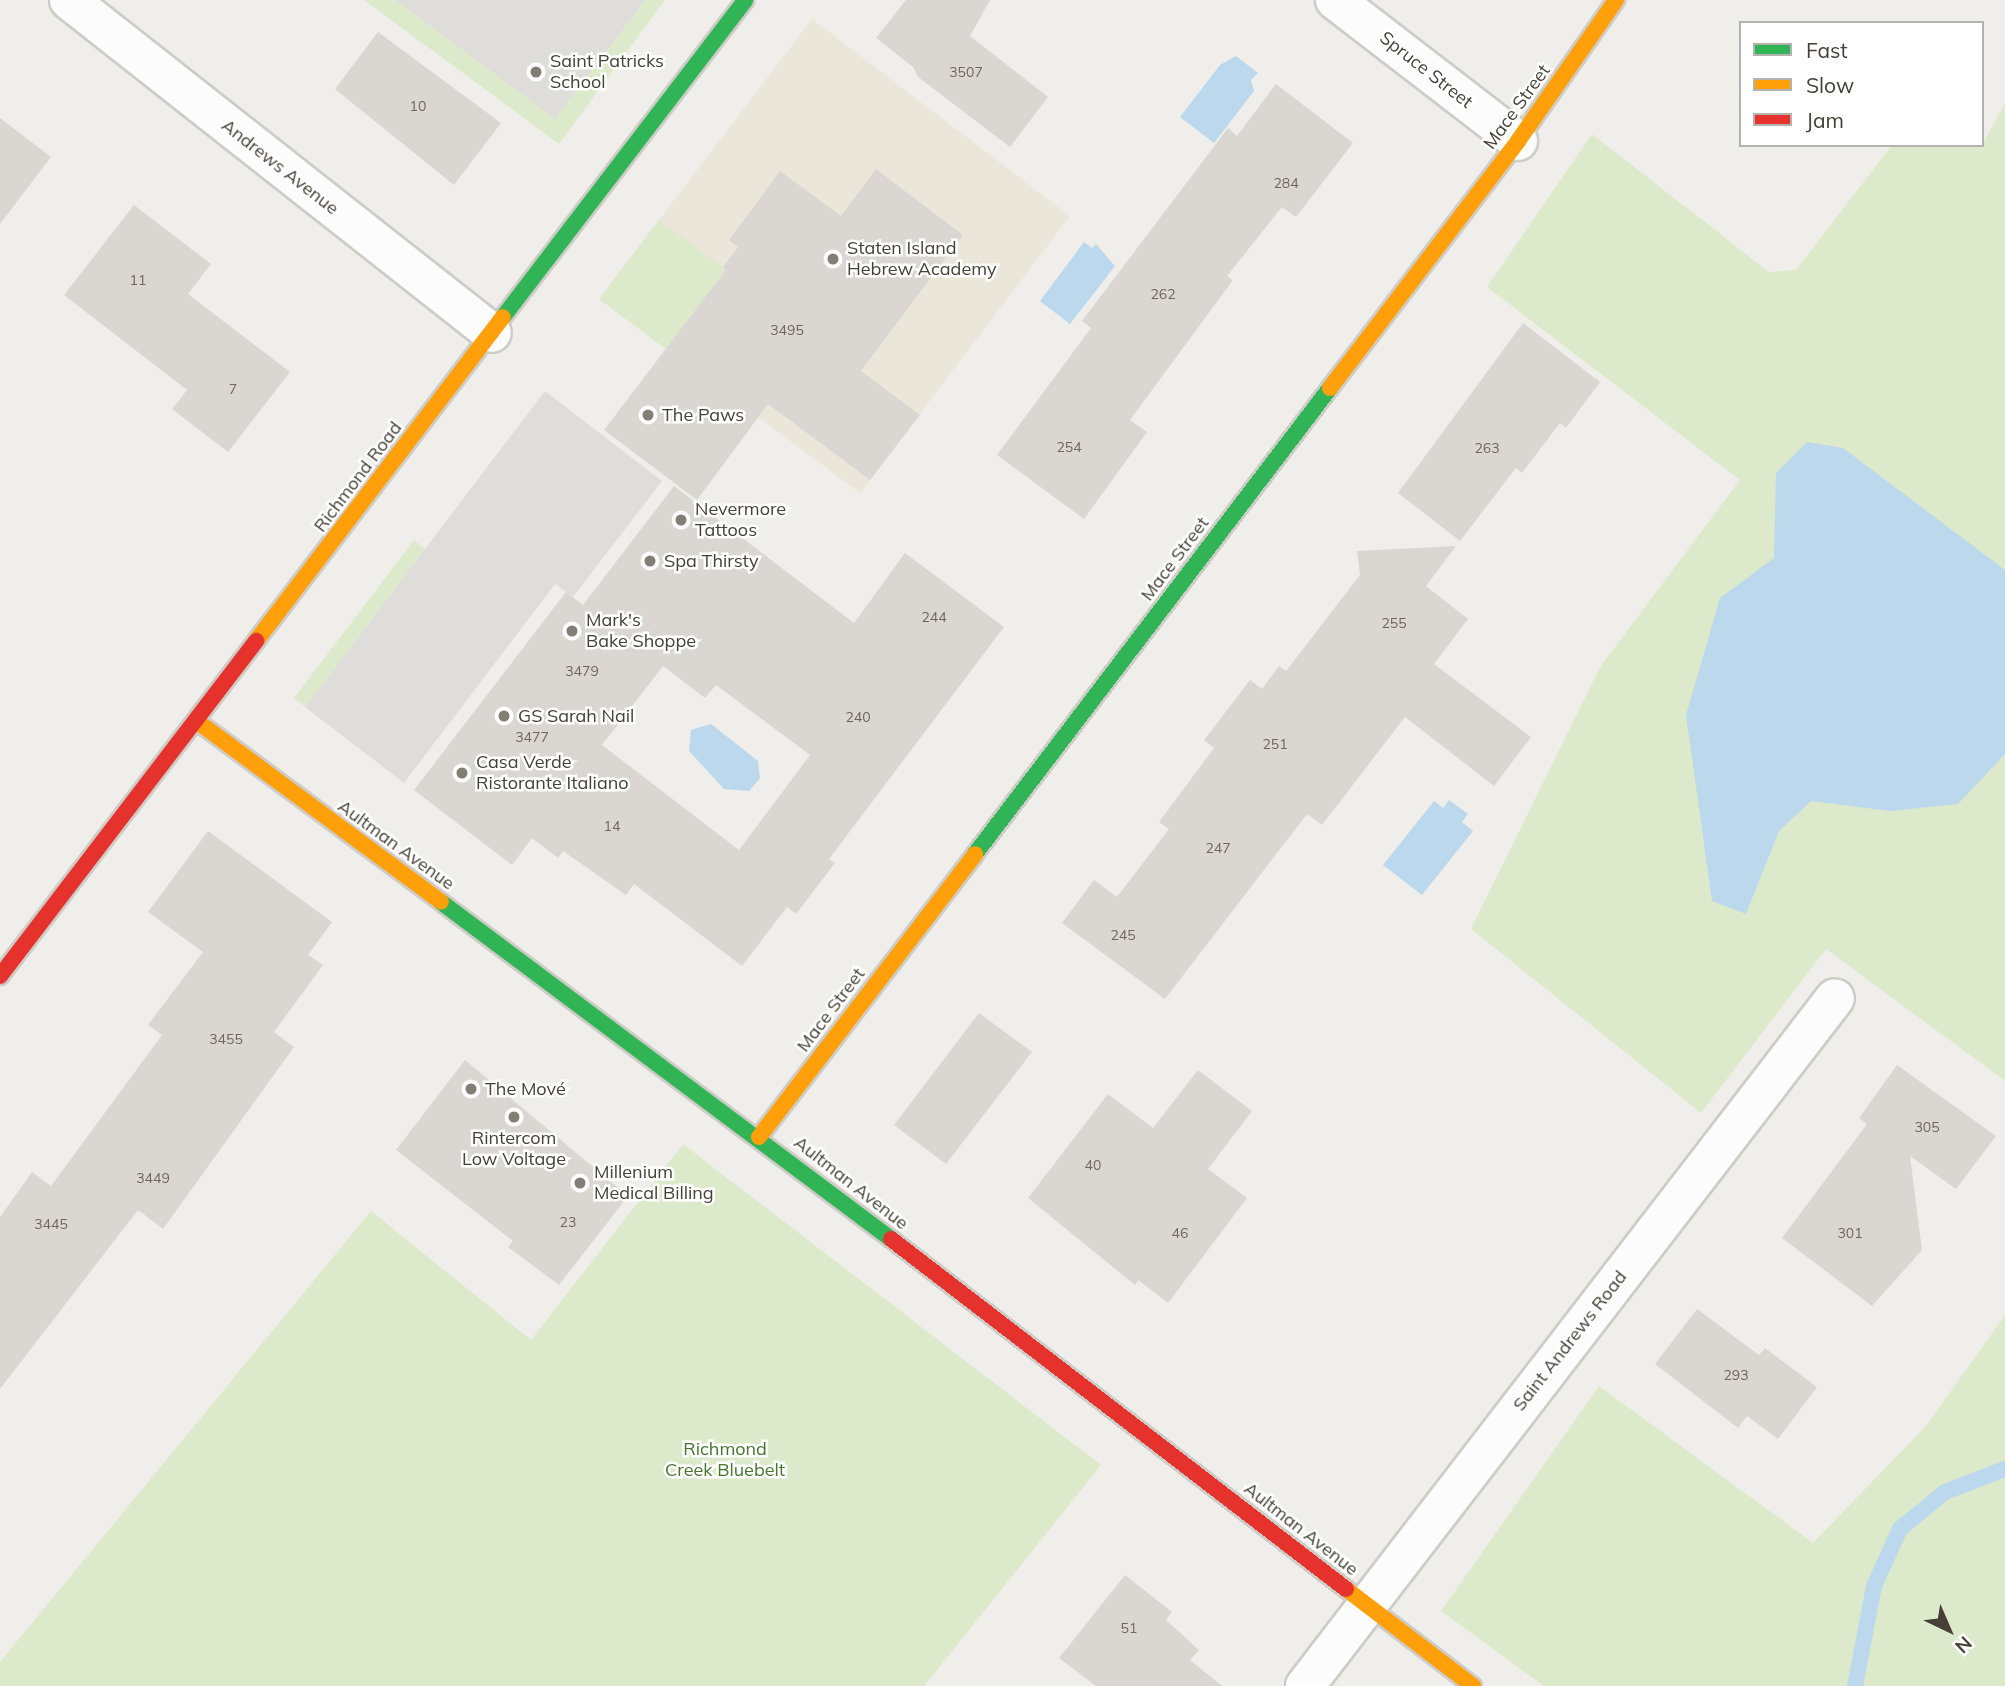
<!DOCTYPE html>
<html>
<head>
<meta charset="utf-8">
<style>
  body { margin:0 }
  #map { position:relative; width:2005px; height:1686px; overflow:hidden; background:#f0eeea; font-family:Mulish,sans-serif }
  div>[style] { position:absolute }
  .education>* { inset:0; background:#eae6da }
  .green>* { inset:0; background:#dde9cb }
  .parking>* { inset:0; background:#dfddda }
  .water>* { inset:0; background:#bcd8ec }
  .stream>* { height:16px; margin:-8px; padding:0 8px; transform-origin:8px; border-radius:8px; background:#bcd8ec }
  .building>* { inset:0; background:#dad7d2 }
  .roads { filter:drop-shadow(2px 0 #ceccc7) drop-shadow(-2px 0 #ceccc7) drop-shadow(0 2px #ceccc7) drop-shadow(0 -2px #ceccc7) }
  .street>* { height:38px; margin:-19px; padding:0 19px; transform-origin:19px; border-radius:19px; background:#fdfcfc }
  .fast>* { height:16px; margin:-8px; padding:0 8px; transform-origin:8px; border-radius:8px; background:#30b455 }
  .slow>* { height:16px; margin:-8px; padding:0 8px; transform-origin:8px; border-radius:8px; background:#ff9f0a }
  .jam>* { height:16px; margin:-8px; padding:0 8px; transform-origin:8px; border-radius:8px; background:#e5322d }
  .dots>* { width:19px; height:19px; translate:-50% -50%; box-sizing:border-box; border:4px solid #fff; border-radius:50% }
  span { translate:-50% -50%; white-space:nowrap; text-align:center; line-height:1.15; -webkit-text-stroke:5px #fff; paint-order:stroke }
  .number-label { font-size:14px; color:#6c665e }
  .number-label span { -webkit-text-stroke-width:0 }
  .poi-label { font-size:18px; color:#464036 }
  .left { translate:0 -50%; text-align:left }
  .street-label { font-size:18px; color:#464036 }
  .park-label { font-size:18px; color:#47752c }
  .legend { position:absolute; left:1739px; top:21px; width:245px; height:126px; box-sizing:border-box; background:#fff; border:2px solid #b5b3af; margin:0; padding:9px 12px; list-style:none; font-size:21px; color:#464036 }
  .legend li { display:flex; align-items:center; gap:14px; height:35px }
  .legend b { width:35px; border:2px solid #b5b3af }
  .north { position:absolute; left:1914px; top:1595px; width:70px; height:70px; -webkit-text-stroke:5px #fff; paint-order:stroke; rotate:136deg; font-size:19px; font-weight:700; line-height:28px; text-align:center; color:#464036 }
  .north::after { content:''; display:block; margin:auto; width:24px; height:32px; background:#464036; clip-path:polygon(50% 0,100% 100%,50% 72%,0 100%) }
</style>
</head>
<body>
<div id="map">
  <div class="education">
    <div style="clip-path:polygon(812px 19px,1070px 216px,860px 493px,599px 299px)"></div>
  </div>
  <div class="green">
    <div style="clip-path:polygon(364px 0,395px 0,555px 119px,645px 0,665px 0,559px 144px)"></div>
    <div style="clip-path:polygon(2005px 103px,2005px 1081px,1826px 949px,1701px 1113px,1471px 929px,1600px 667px,1740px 480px,1487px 287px,1592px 134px,1769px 272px,1796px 270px,1892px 145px,1982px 145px)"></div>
    <div style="clip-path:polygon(659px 220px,726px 270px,667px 350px,599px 299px)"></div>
    <div style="clip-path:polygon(414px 540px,425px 549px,305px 707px,294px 698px)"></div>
    <div style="clip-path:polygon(683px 1144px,1101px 1465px,924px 1686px,0 1686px,0 1662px,371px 1211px,531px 1340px)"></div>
    <div style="clip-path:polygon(2005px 1315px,2005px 1686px,1544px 1686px,1441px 1611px,1599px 1386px,1813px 1543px,1926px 1426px)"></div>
  </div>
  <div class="parking">
    <div style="clip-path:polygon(395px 0,645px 0,555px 119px)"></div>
    <div style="clip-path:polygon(545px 391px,662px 481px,573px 597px,555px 584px,404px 783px,305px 707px)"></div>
  </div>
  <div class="water">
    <div style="clip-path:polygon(1236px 56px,1258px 73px,1251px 80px,1254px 91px,1214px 143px,1180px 117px,1220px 65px)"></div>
    <div style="clip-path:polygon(1084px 242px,1092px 248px,1096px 244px,1115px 266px,1070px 324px,1040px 301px)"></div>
    <div style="clip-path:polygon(1807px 442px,1843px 448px,2005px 570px,2005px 754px,1958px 804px,1890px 811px,1811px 801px,1779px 831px,1746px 914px,1712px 901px,1686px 715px,1720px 598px,1774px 558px,1776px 473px)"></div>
    <div style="clip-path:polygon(711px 724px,758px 761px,760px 778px,749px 791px,724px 789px,689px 751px,691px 730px)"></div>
    <div style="clip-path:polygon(1449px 800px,1468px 814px,1462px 822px,1473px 831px,1422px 895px,1383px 865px,1434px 801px,1443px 808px)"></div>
  </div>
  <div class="stream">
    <div style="left:1855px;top:1686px;width:102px;rotate:-79.2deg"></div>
    <div style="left:1874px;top:1586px;width:63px;rotate:-65.5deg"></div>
    <div style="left:1900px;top:1529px;width:58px;rotate:-39.4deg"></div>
    <div style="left:1945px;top:1492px;width:64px;rotate:-21deg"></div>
  </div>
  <div class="building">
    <div style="clip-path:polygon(906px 0,990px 0,970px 36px,1048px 97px,1010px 147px,918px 77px,913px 67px,876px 38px)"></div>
    <div style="clip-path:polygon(378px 32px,501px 123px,454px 185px,335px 89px)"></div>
    <div style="clip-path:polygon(1276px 84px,1353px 143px,1296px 217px,1282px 207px,1227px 276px,1233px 280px,1130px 420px,1147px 432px,1084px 519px,997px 455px,1091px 328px,1082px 321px,1228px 128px,1237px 136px)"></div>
    <div style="clip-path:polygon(0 118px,51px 157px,0 224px)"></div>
    <div style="clip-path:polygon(876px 169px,963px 235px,861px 371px,920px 415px,870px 480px,768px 404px,697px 500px,604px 430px,726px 270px,723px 267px,738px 247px,729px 240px,780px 171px,841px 216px)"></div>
    <div style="clip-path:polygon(134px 205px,211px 264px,188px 294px,290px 372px,228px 452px,172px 409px,187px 390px,64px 295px)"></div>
    <div style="clip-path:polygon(1523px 323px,1600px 382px,1566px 428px,1560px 423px,1522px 473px,1516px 468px,1460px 541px,1398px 493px)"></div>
    <div style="clip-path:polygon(evenodd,674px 486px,854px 623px,905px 553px,1004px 627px,829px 859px,835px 863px,796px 914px,787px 907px,742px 966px,634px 884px,626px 895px,563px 851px,558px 858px,532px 838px,512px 865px,414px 790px,566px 592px,583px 605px,674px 486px,663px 666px,705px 698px,716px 685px,810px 755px,739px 850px,602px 745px,663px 666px)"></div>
    <div style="clip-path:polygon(1456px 546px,1426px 586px,1468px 619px,1434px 664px,1531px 737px,1494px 786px,1405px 717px,1322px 825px,1307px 814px,1165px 999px,1062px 923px,1094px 880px,1117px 897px,1169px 829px,1159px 822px,1214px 748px,1204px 740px,1250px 680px,1262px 689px,1279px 666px,1286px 671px,1360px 575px,1357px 551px)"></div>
    <div style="clip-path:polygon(208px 831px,332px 922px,308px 955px,323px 965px,274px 1032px,294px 1047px,163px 1229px,138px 1210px,0 1389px,0 1217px,32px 1172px,51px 1186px,162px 1035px,148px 1025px,203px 952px,148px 912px)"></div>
    <div style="clip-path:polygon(979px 1013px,1032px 1052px,946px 1164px,894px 1125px)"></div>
    <div style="clip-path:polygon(465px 1060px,628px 1196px,559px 1285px,508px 1247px,513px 1241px,396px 1150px)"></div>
    <div style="clip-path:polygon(1897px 1065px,1996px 1136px,1956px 1189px,1910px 1156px,1922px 1250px,1872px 1306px,1782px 1238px,1867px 1124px,1859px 1118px)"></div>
    <div style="clip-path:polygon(1198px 1070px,1252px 1111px,1208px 1169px,1247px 1198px,1168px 1303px,1138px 1280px,1135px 1285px,1028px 1198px,1108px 1094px,1153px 1128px)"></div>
    <div style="clip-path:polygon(1697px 1309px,1759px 1355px,1765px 1348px,1817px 1387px,1778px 1439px,1747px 1416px,1738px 1428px,1655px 1364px)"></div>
    <div style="clip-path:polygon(1125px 1575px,1172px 1612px,1166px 1620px,1199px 1650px,1190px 1660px,1222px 1686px,1096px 1686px,1059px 1658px)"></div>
  </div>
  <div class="roads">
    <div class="street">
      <div style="left:69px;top:0;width:538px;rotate:38.21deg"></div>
      <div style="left:1335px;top:0;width:231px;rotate:37.6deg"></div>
      <div style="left:1305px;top:1686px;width:868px;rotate:-52.39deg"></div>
    </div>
    <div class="fast">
      <div style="left:503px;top:317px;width:399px;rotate:-52.6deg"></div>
      <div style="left:975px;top:854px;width:586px;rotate:-52.7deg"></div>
      <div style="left:441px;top:902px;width:562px;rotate:36.83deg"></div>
    </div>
    <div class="slow">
      <div style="left:1330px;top:388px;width:310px;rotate:-52.7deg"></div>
      <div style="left:1518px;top:141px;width:172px;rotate:-55.2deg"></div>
      <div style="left:256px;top:641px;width:407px;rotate:-52.7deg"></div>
      <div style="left:198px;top:722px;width:302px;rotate:36.5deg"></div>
      <div style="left:759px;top:1137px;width:356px;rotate:-52.6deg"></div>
      <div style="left:1346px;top:1589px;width:160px;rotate:37.4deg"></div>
    </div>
    <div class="jam">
      <div style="left:0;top:976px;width:422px;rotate:-52.6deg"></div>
      <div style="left:891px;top:1239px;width:574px;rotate:37.57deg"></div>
    </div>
  </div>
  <div class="dots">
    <div style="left:536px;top:72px;background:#827d75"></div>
    <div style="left:833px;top:259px;background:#827d75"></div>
    <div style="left:648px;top:415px;background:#827d75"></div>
    <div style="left:681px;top:520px;background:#827d75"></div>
    <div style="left:650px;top:561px;background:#827d75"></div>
    <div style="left:572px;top:631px;background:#827d75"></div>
    <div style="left:504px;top:716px;background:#827d75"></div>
    <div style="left:462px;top:773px;background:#827d75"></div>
    <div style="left:471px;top:1089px;background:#827d75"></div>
    <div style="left:514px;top:1117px;background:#827d75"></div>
    <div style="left:580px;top:1183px;background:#827d75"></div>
  </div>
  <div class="number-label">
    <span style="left:966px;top:72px">3507</span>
    <span style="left:418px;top:106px">10</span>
    <span style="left:1286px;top:183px">284</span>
    <span style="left:138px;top:280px">11</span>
    <span style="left:1163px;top:294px">262</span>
    <span style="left:787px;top:330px">3495</span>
    <span style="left:233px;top:389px">7</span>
    <span style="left:1069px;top:447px">254</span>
    <span style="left:1487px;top:448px">263</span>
    <span style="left:934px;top:617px">244</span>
    <span style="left:1394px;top:623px">255</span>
    <span style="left:582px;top:671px">3479</span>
    <span style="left:858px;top:717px">240</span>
    <span style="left:532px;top:737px">3477</span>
    <span style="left:1275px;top:744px">251</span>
    <span style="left:612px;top:826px">14</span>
    <span style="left:1218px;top:848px">247</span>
    <span style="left:1123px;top:935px">245</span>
    <span style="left:226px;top:1039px">3455</span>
    <span style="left:1927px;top:1127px">305</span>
    <span style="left:1093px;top:1165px">40</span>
    <span style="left:153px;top:1178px">3449</span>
    <span style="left:568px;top:1222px">23</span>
    <span style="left:51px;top:1224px">3445</span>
    <span style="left:1180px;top:1233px">46</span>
    <span style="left:1850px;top:1233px">301</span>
    <span style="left:1736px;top:1375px">293</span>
    <span style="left:1129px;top:1628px">51</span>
  </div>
  <div class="poi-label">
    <span class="left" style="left:550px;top:72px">Saint Patricks<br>School</span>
    <span class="left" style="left:847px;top:259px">Staten Island<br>Hebrew Academy</span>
    <span class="left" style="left:662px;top:415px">The Paws</span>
    <span class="left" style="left:695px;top:520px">Nevermore<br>Tattoos</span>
    <span class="left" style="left:664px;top:561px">Spa Thirsty</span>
    <span class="left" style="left:586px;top:631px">Mark's<br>Bake Shoppe</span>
    <span class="left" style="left:518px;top:716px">GS Sarah Nail</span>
    <span class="left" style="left:476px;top:773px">Casa Verde<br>Ristorante Italiano</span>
    <span class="left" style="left:485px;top:1089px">The Mové</span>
    <span style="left:514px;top:1149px">Rintercom<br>Low Voltage</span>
    <span class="left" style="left:594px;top:1183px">Millenium<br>Medical Billing</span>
  </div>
  <div class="street-label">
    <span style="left:1426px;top:70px;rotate:38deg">Spruce Street</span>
    <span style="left:1517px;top:107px;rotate:-54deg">Mace Street</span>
    <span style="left:280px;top:167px;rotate:38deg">Andrews Avenue</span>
    <span style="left:358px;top:477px;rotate:-53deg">Richmond Road</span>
    <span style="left:1175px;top:559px;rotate:-53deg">Mace Street</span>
    <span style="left:396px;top:845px;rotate:36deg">Aultman Avenue</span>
    <span style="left:831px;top:1010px;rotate:-53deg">Mace Street</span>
    <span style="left:851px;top:1183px;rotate:38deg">Aultman Avenue</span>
    <span style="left:1570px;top:1341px;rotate:-52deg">Saint Andrews Road</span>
    <span style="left:1301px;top:1529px;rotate:38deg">Aultman Avenue</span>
  </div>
  <div class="park-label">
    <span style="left:725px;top:1460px">Richmond<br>Creek Bluebelt</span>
  </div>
  <ul class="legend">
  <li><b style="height:9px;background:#30b455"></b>Fast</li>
  <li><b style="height:9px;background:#ff9f0a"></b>Slow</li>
  <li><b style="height:9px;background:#e5322d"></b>Jam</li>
  </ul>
  <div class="north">N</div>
</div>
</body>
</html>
